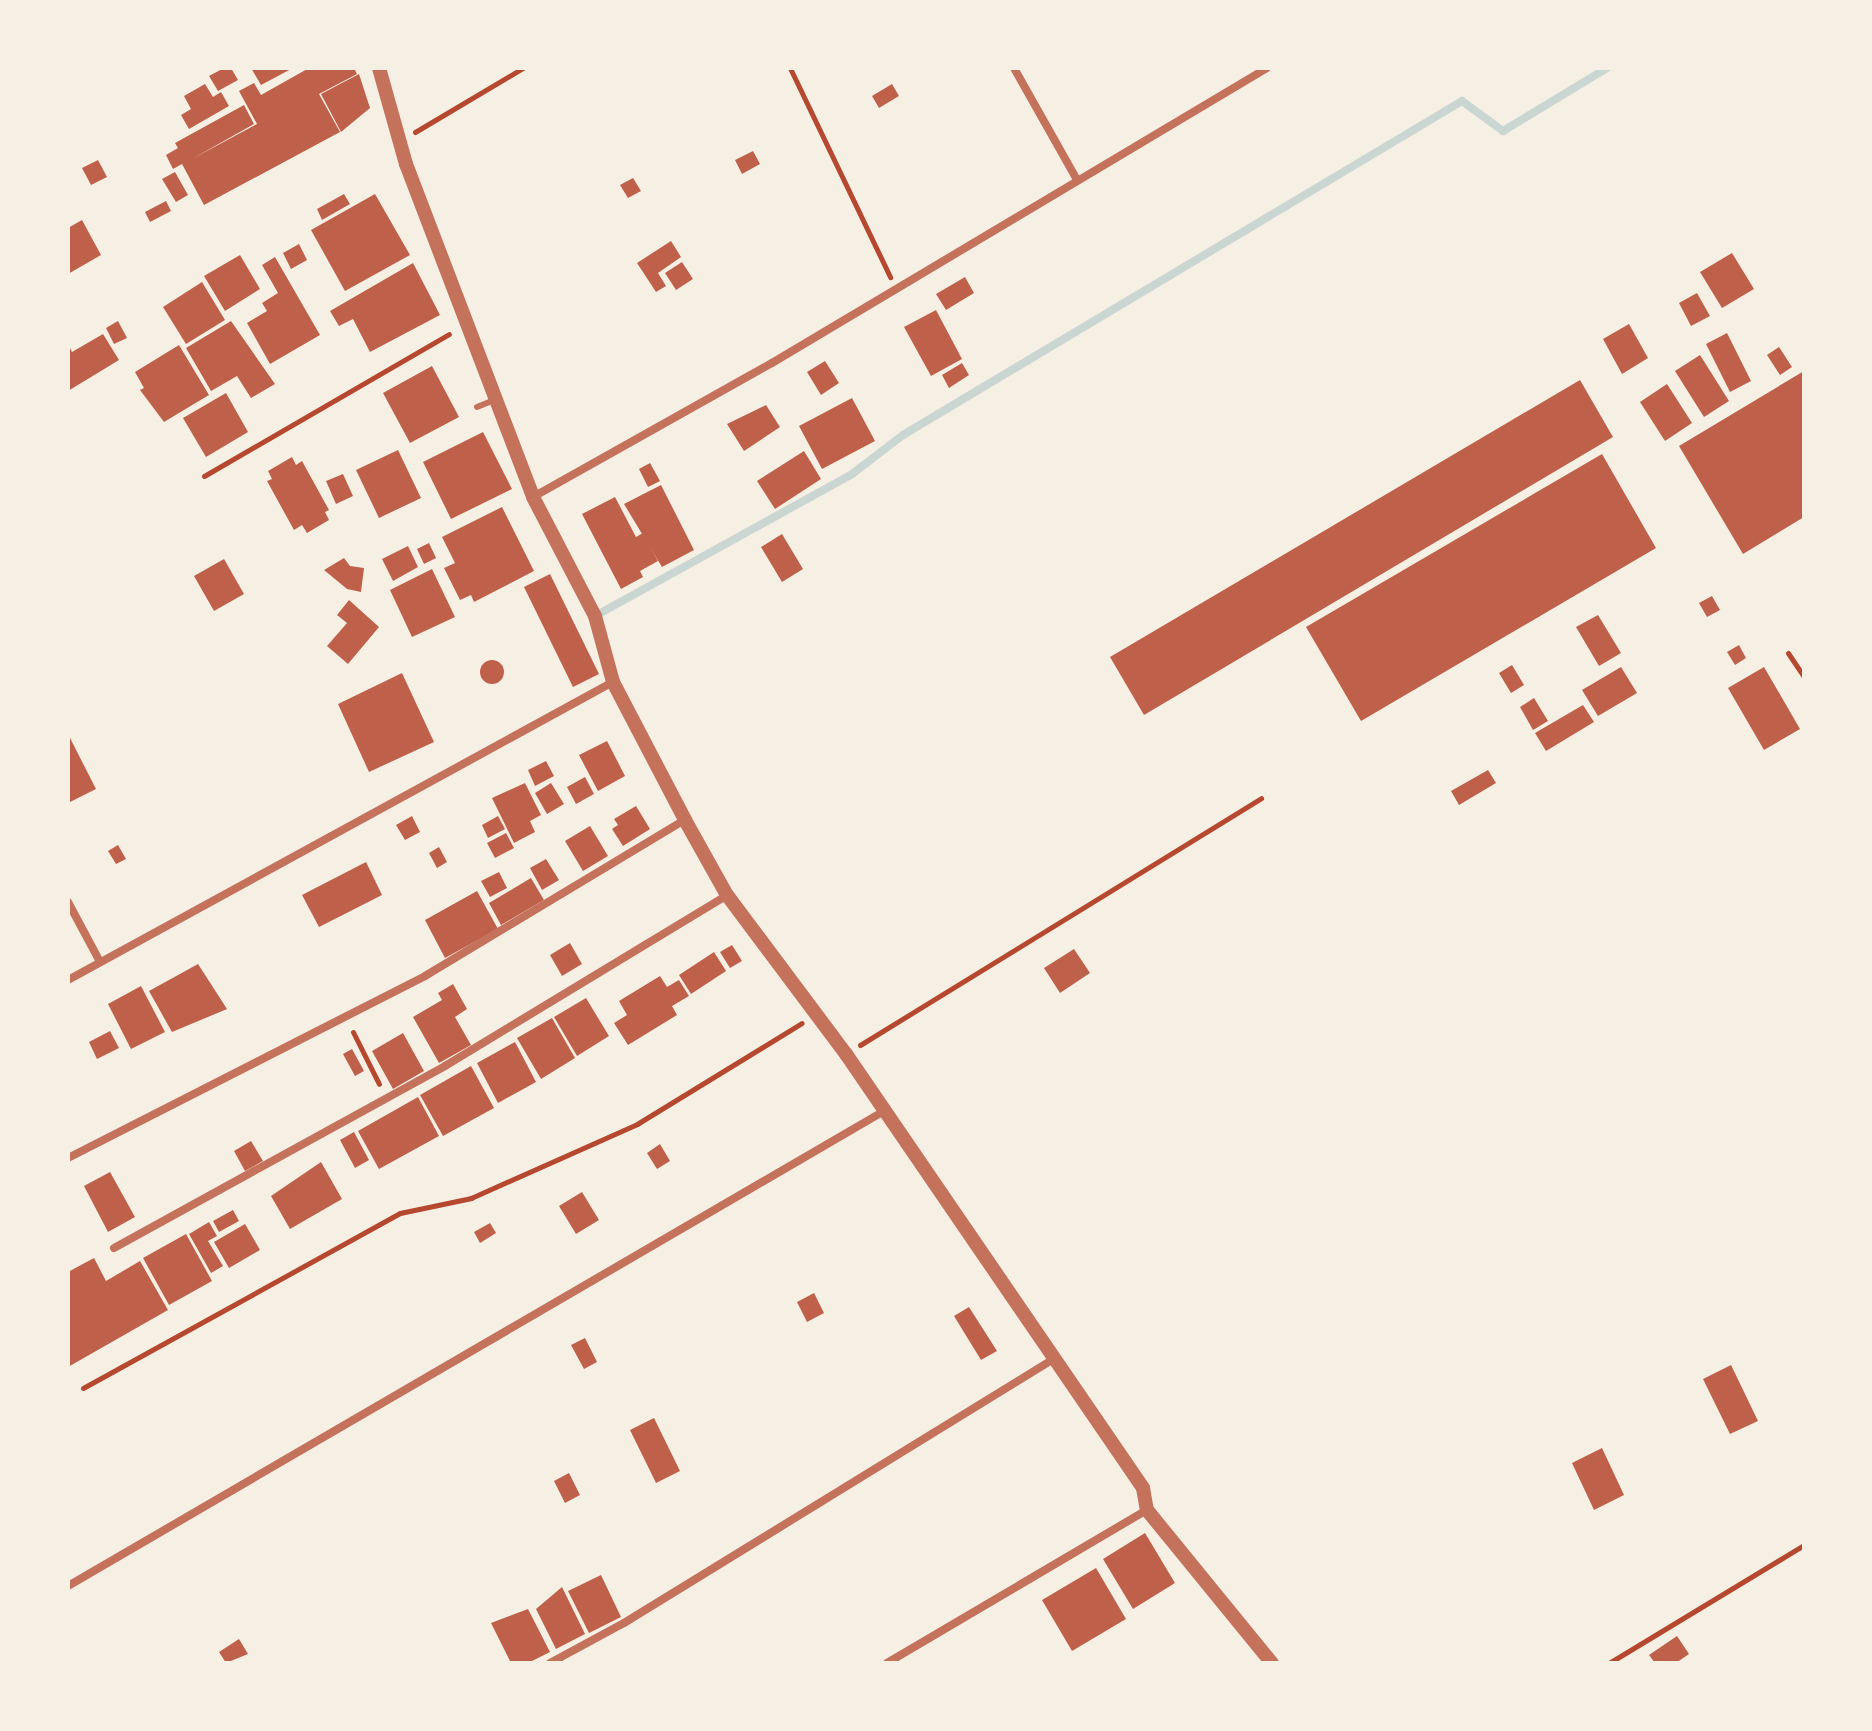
<!DOCTYPE html>
<html>
<head>
<meta charset="utf-8">
<style>
  body { margin:0 }
  #map { position:relative; width:1872px; height:1731px; overflow:hidden; background:#f6efe4; font-family:"IBM Plex Sans",sans-serif }
  div>[style] { position:absolute }
  .stream>* { height:8px; margin:-4px; padding:0 4px; transform-origin:4px; border-radius:4px; background:#c9d6d2 }
  .building>* { inset:0; background:#bf614a }
  .round { border-radius:50% }
  .path>* { height:5px; margin:-2.5px; padding:0 2.5px; transform-origin:2.5px; border-radius:2.5px; background:#b5482f }
  .service>* { height:6px; margin:-3px; padding:0 3px; transform-origin:3px; border-radius:3px; background:#c5725c }
  .minor>* { height:8px; margin:-4px; padding:0 4px; transform-origin:4px; border-radius:4px; background:#c5725c }
  .tertiary>* { height:14px; margin:-7px; padding:0 7px; transform-origin:7px; border-radius:7px; background:#c5725c }
  span { translate:-50% -50%; white-space:nowrap; text-align:center; line-height:1.15; -webkit-text-stroke:6px #f6efe4; paint-order:stroke }
  .frame { position:absolute; inset:0; border:70px solid #f6efe4; pointer-events:none }
</style>
</head>
<body>
<div id="map">
  <div class="stream">
    <div style="left:595px;top:616px;width:294px;rotate:-28.9deg"></div>
    <div style="left:852px;top:474px;width:64px;rotate:-37.4deg"></div>
    <div style="left:903px;top:435px;width:651px;rotate:-30.86deg"></div>
    <div style="left:1462px;top:101px;width:51px;rotate:36.2deg"></div>
    <div style="left:1503px;top:131px;width:122px;rotate:-31.2deg"></div>
  </div>
  <div class="building">
    <div style="clip-path:polygon(224px 68px,231px 68px,238px 80px,218px 91px,209px 76px)"></div>
    <div style="clip-path:polygon(251px 68px,293px 68px,261px 85px)"></div>
    <div style="clip-path:polygon(309px 68px,354px 68px,357px 74px,319px 94px,340px 132px,204px 205px,182px 164px,173px 169px,166px 155px,178px 148px,175px 143px,244px 105px,254px 124px,192px 159px,257px 124px,239px 91px,254px 83px,261px 95px)"></div>
    <div style="clip-path:polygon(359px 74px,370px 108px,341px 132px,321px 94px)"></div>
    <div style="clip-path:polygon(205px 84px,213px 97px,221px 92px,229px 106px,189px 129px,181px 115px,191px 109px,184px 96px)"></div>
    <div style="clip-path:polygon(892px 84px,899px 96px,879px 108px,872px 96px)"></div>
    <div style="clip-path:polygon(753px 151px,760px 164px,742px 174px,735px 160px)"></div>
    <div style="clip-path:polygon(98px 160px,107px 177px,91px 185px,82px 168px)"></div>
    <div style="clip-path:polygon(175px 172px,188px 195px,176px 202px,162px 179px)"></div>
    <div style="clip-path:polygon(633px 178px,641px 191px,628px 198px,620px 185px)"></div>
    <div style="clip-path:polygon(344px 194px,350px 204px,322px 220px,317px 209px)"></div>
    <div style="clip-path:polygon(375px 194px,410px 255px,345px 291px,311px 230px)"></div>
    <div style="clip-path:polygon(166px 201px,171px 211px,150px 222px,145px 212px)"></div>
    <div style="clip-path:polygon(82px 220px,101px 255px,68px 274px,68px 228px)"></div>
    <div style="clip-path:polygon(671px 241px,681px 257px,658px 273px,666px 286px,656px 292px,637px 263px)"></div>
    <div style="clip-path:polygon(299px 244px,307px 260px,291px 269px,283px 253px)"></div>
    <div style="clip-path:polygon(1732px 253px,1754px 289px,1722px 308px,1700px 272px)"></div>
    <div style="clip-path:polygon(240px 255px,260px 289px,225px 311px,204px 276px)"></div>
    <div style="clip-path:polygon(275px 257px,320px 335px,270px 364px,247px 323px,267px 311px,262px 303px,278px 293px,262px 265px)"></div>
    <div style="clip-path:polygon(682px 262px,693px 279px,676px 290px,665px 273px)"></div>
    <div style="clip-path:polygon(413px 263px,440px 315px,370px 352px,353px 319px,339px 326px,330px 311px)"></div>
    <div style="clip-path:polygon(965px 277px,974px 293px,946px 310px,936px 294px)"></div>
    <div style="clip-path:polygon(202px 282px,225px 320px,186px 344px,163px 307px)"></div>
    <div style="clip-path:polygon(1697px 293px,1710px 316px,1691px 326px,1679px 303px)"></div>
    <div style="clip-path:polygon(936px 310px,962px 359px,931px 376px,904px 327px)"></div>
    <div style="clip-path:polygon(118px 321px,127px 338px,114px 344px,106px 328px)"></div>
    <div style="clip-path:polygon(231px 321px,275px 384px,251px 398px,237px 376px,211px 391px,186px 348px)"></div>
    <div style="clip-path:polygon(1629px 324px,1648px 358px,1622px 374px,1603px 339px)"></div>
    <div style="clip-path:polygon(1727px 333px,1751px 381px,1730px 392px,1706px 344px)"></div>
    <div style="clip-path:polygon(103px 334px,119px 360px,68px 391px,68px 344px,72px 352px)"></div>
    <div style="clip-path:polygon(179px 345px,209px 395px,164px 422px,140px 390px,144px 388px,135px 372px)"></div>
    <div style="clip-path:polygon(1779px 347px,1792px 367px,1780px 375px,1767px 355px)"></div>
    <div style="clip-path:polygon(1700px 355px,1729px 401px,1704px 417px,1675px 371px)"></div>
    <div style="clip-path:polygon(825px 361px,839px 383px,821px 395px,807px 372px)"></div>
    <div style="clip-path:polygon(962px 363px,969px 375px,949px 388px,942px 375px)"></div>
    <div style="clip-path:polygon(432px 366px,459px 417px,410px 443px,383px 393px)"></div>
    <div style="clip-path:polygon(1804px 371px,1804px 517px,1743px 554px,1679px 446px)"></div>
    <div style="clip-path:polygon(1580px 380px,1613px 437px,1144px 715px,1110px 657px)"></div>
    <div style="clip-path:polygon(1667px 384px,1692px 423px,1665px 441px,1640px 402px)"></div>
    <div style="clip-path:polygon(226px 393px,248px 432px,206px 457px,183px 418px)"></div>
    <div style="clip-path:polygon(852px 398px,875px 441px,822px 469px,799px 426px)"></div>
    <div style="clip-path:polygon(766px 405px,780px 427px,744px 451px,727px 424px)"></div>
    <div style="clip-path:polygon(483px 432px,512px 489px,451px 519px,423px 462px)"></div>
    <div style="clip-path:polygon(398px 450px,421px 498px,379px 518px,356px 470px)"></div>
    <div style="clip-path:polygon(804px 451px,821px 479px,775px 509px,757px 481px)"></div>
    <div style="clip-path:polygon(1602px 454px,1656px 548px,1361px 721px,1306px 627px)"></div>
    <div style="clip-path:polygon(292px 457px,296px 465px,302px 461px,329px 510px,325px 512px,329px 520px,307px 533px,302px 525px,294px 530px,267px 481px,272px 479px,268px 471px)"></div>
    <div style="clip-path:polygon(650px 463px,660px 481px,648px 487px,639px 469px)"></div>
    <div style="clip-path:polygon(343px 474px,353px 496px,336px 504px,326px 481px)"></div>
    <div style="clip-path:polygon(661px 485px,694px 550px,662px 567px,624px 504px)"></div>
    <div style="clip-path:polygon(615px 497px,636px 537px,643px 533px,658px 561px,640px 571px,643px 577px,621px 589px,582px 514px)"></div>
    <div style="clip-path:polygon(502px 507px,534px 571px,474px 602px,471px 595px,460px 600px,444px 568px,455px 563px,442px 537px)"></div>
    <div style="clip-path:polygon(782px 534px,803px 569px,782px 582px,761px 547px)"></div>
    <div style="clip-path:polygon(429px 543px,436px 558px,424px 564px,417px 549px)"></div>
    <div style="clip-path:polygon(408px 546px,418px 567px,393px 581px,382px 559px)"></div>
    <div style="clip-path:polygon(344px 558px,350px 566px,364px 568px,361px 592px,347px 589px,324px 570px)"></div>
    <div style="clip-path:polygon(224px 559px,244px 594px,214px 611px,194px 576px)"></div>
    <div style="clip-path:polygon(432px 569px,455px 617px,412px 637px,390px 590px)"></div>
    <div style="clip-path:polygon(550px 574px,599px 674px,573px 687px,524px 587px)"></div>
    <div style="clip-path:polygon(1712px 596px,1720px 610px,1707px 617px,1699px 603px)"></div>
    <div style="clip-path:polygon(349px 600px,379px 627px,348px 664px,327px 646px,347px 623px,337px 615px)"></div>
    <div style="clip-path:polygon(1598px 615px,1621px 653px,1599px 666px,1576px 627px)"></div>
    <div style="clip-path:polygon(1739px 645px,1746px 658px,1735px 665px,1727px 652px)"></div>
    <div class="round" style="left:480px;top:660px;width:24px;height:24px"></div>
    <div style="clip-path:polygon(1512px 665px,1524px 685px,1511px 693px,1499px 673px)"></div>
    <div style="clip-path:polygon(1621px 667px,1637px 693px,1598px 716px,1582px 690px)"></div>
    <div style="clip-path:polygon(1764px 667px,1800px 729px,1764px 750px,1728px 688px)"></div>
    <div style="clip-path:polygon(402px 673px,434px 742px,369px 772px,338px 704px)"></div>
    <div style="clip-path:polygon(1534px 698px,1548px 721px,1533px 730px,1520px 707px)"></div>
    <div style="clip-path:polygon(1583px 705px,1594px 722px,1546px 751px,1535px 733px)"></div>
    <div style="clip-path:polygon(68px 734px,96px 789px,68px 803px)"></div>
    <div style="clip-path:polygon(607px 741px,625px 776px,598px 791px,579px 755px)"></div>
    <div style="clip-path:polygon(546px 761px,554px 776px,535px 786px,528px 770px)"></div>
    <div style="clip-path:polygon(1488px 770px,1496px 783px,1459px 805px,1451px 791px)"></div>
    <div style="clip-path:polygon(585px 777px,594px 794px,576px 804px,567px 787px)"></div>
    <div style="clip-path:polygon(525px 783px,541px 815px,530px 821px,535px 832px,514px 843px,492px 798px)"></div>
    <div style="clip-path:polygon(551px 783px,564px 804px,547px 814px,535px 793px)"></div>
    <div style="clip-path:polygon(636px 806px,650px 829px,623px 846px,612px 829px,618px 825px,614px 819px)"></div>
    <div style="clip-path:polygon(412px 816px,420px 832px,405px 840px,396px 825px)"></div>
    <div style="clip-path:polygon(498px 816px,505px 829px,488px 838px,482px 825px)"></div>
    <div style="clip-path:polygon(590px 826px,608px 856px,583px 871px,565px 841px)"></div>
    <div style="clip-path:polygon(506px 833px,514px 848px,495px 858px,487px 843px)"></div>
    <div style="clip-path:polygon(118px 845px,126px 859px,116px 864px,108px 851px)"></div>
    <div style="clip-path:polygon(439px 847px,447px 862px,437px 868px,429px 853px)"></div>
    <div style="clip-path:polygon(546px 859px,559px 880px,542px 890px,530px 868px)"></div>
    <div style="clip-path:polygon(366px 862px,382px 895px,319px 927px,302px 895px)"></div>
    <div style="clip-path:polygon(499px 872px,507px 888px,490px 897px,481px 881px)"></div>
    <div style="clip-path:polygon(531px 878px,544px 900px,501px 925px,489px 903px)"></div>
    <div style="clip-path:polygon(477px 891px,498px 929px,445px 958px,425px 920px)"></div>
    <div style="clip-path:polygon(570px 943px,582px 964px,562px 976px,550px 955px)"></div>
    <div style="clip-path:polygon(732px 945px,742px 961px,730px 968px,720px 952px)"></div>
    <div style="clip-path:polygon(1074px 949px,1090px 973px,1060px 993px,1044px 968px)"></div>
    <div style="clip-path:polygon(714px 952px,726px 971px,691px 994px,679px 975px)"></div>
    <div style="clip-path:polygon(198px 964px,227px 1009px,172px 1032px,149px 991px)"></div>
    <div style="clip-path:polygon(660px 976px,667px 987px,679px 980px,689px 996px,672px 1006px,677px 1015px,628px 1045px,614px 1023px,627px 1015px,619px 1001px)"></div>
    <div style="clip-path:polygon(453px 984px,467px 1009px,455px 1017px,471px 1045px,439px 1063px,413px 1017px,442px 1000px,438px 993px)"></div>
    <div style="clip-path:polygon(141px 986px,165px 1032px,131px 1049px,108px 1004px)"></div>
    <div style="clip-path:polygon(586px 998px,609px 1036px,577px 1056px,554px 1017px)"></div>
    <div style="clip-path:polygon(552px 1018px,575px 1058px,541px 1079px,517px 1038px)"></div>
    <div style="clip-path:polygon(110px 1031px,119px 1048px,97px 1059px,89px 1042px)"></div>
    <div style="clip-path:polygon(403px 1033px,424px 1071px,393px 1089px,372px 1051px)"></div>
    <div style="clip-path:polygon(515px 1042px,536px 1082px,498px 1103px,477px 1063px)"></div>
    <div style="clip-path:polygon(352px 1049px,364px 1071px,355px 1076px,343px 1054px)"></div>
    <div style="clip-path:polygon(471px 1066px,494px 1108px,443px 1136px,420px 1095px)"></div>
    <div style="clip-path:polygon(418px 1097px,439px 1136px,379px 1169px,358px 1131px)"></div>
    <div style="clip-path:polygon(354px 1132px,369px 1160px,355px 1168px,340px 1140px)"></div>
    <div style="clip-path:polygon(251px 1141px,263px 1161px,245px 1171px,234px 1151px)"></div>
    <div style="clip-path:polygon(660px 1144px,670px 1161px,657px 1169px,647px 1153px)"></div>
    <div style="clip-path:polygon(321px 1162px,342px 1199px,290px 1229px,271px 1196px)"></div>
    <div style="clip-path:polygon(110px 1172px,135px 1217px,108px 1232px,84px 1186px)"></div>
    <div style="clip-path:polygon(582px 1192px,599px 1220px,576px 1234px,559px 1206px)"></div>
    <div style="clip-path:polygon(233px 1210px,239px 1221px,219px 1232px,213px 1221px)"></div>
    <div style="clip-path:polygon(209px 1222px,217px 1236px,208px 1241px,223px 1266px,211px 1273px,189px 1234px)"></div>
    <div style="clip-path:polygon(490px 1223px,496px 1233px,480px 1243px,474px 1232px)"></div>
    <div style="clip-path:polygon(245px 1224px,260px 1250px,229px 1268px,214px 1242px)"></div>
    <div style="clip-path:polygon(186px 1234px,212px 1281px,169px 1305px,143px 1258px)"></div>
    <div style="clip-path:polygon(94px 1258px,106px 1281px,140px 1261px,168px 1310px,68px 1367px,68px 1272px)"></div>
    <div style="clip-path:polygon(814px 1293px,824px 1313px,807px 1322px,797px 1302px)"></div>
    <div style="clip-path:polygon(969px 1307px,997px 1351px,981px 1360px,954px 1316px)"></div>
    <div style="clip-path:polygon(585px 1338px,597px 1362px,584px 1369px,571px 1345px)"></div>
    <div style="clip-path:polygon(1731px 1365px,1758px 1421px,1730px 1434px,1703px 1379px)"></div>
    <div style="clip-path:polygon(654px 1418px,680px 1471px,656px 1483px,630px 1430px)"></div>
    <div style="clip-path:polygon(1602px 1448px,1624px 1495px,1594px 1510px,1572px 1463px)"></div>
    <div style="clip-path:polygon(569px 1473px,580px 1495px,565px 1503px,554px 1481px)"></div>
    <div style="clip-path:polygon(1145px 1533px,1175px 1583px,1133px 1609px,1103px 1559px)"></div>
    <div style="clip-path:polygon(1096px 1568px,1126px 1619px,1072px 1651px,1042px 1600px)"></div>
    <div style="clip-path:polygon(601px 1575px,621px 1617px,589px 1633px,568px 1591px)"></div>
    <div style="clip-path:polygon(562px 1587px,585px 1634px,556px 1649px,536px 1609px)"></div>
    <div style="clip-path:polygon(528px 1609px,550px 1652px,528px 1663px,511px 1663px,491px 1623px)"></div>
    <div style="clip-path:polygon(1677px 1636px,1689px 1654px,1676px 1663px,1655px 1663px,1649px 1655px)"></div>
    <div style="clip-path:polygon(239px 1639px,248px 1654px,226px 1663px,219px 1652px)"></div>
  </div>
  <div class="path">
    <div style="left:790px;top:68px;width:232px;rotate:64.4deg"></div>
    <div style="left:415px;top:132px;width:126px;rotate:-30.7deg"></div>
    <div style="left:204px;top:476px;width:283px;rotate:-30.1deg"></div>
    <div style="left:1788px;top:653px;width:29px;rotate:56deg"></div>
    <div style="left:353px;top:1032px;width:58px;rotate:63.4deg"></div>
    <div style="left:860px;top:1045px;width:471px;rotate:-31.6deg"></div>
    <div style="left:83px;top:1388px;width:362px;rotate:-28.9deg"></div>
    <div style="left:400px;top:1213px;width:73px;rotate:-11.9deg"></div>
    <div style="left:471px;top:1198px;width:182px;rotate:-24deg"></div>
    <div style="left:637px;top:1124px;width:193px;rotate:-31.5deg"></div>
    <div style="left:1609px;top:1663px;width:228px;rotate:-31.2deg"></div>
  </div>
  <div class="service">
    <div style="left:477px;top:407px;width:18px;rotate:-22deg"></div>
  </div>
  <div class="minor">
    <div style="left:1014px;top:68px;width:129px;rotate:60.6deg"></div>
    <div style="left:533px;top:497px;width:274px;rotate:-29.3deg"></div>
    <div style="left:772px;top:363px;width:576px;rotate:-30.79deg"></div>
    <div style="left:68px;top:902px;width:68px;rotate:61.9deg"></div>
    <div style="left:68px;top:980px;width:621px;rotate:-28.67deg"></div>
    <div style="left:68px;top:1158px;width:401px;rotate:-27deg"></div>
    <div style="left:425px;top:976px;width:303px;rotate:-31deg"></div>
    <div style="left:114px;top:1248px;width:378px;rotate:-28.8deg"></div>
    <div style="left:445px;top:1066px;width:330px;rotate:-31.2deg"></div>
    <div style="left:68px;top:1586px;width:944px;rotate:-30.2deg"></div>
    <div style="left:550px;top:1663px;width:84px;rotate:-28.4deg"></div>
    <div style="left:624px;top:1623px;width:502px;rotate:-31.57deg"></div>
    <div style="left:887px;top:1663px;width:302px;rotate:-30.5deg"></div>
  </div>
  <div class="tertiary">
    <div style="left:379px;top:68px;width:100px;rotate:74.3deg"></div>
    <div style="left:406px;top:164px;width:356px;rotate:69.1deg"></div>
    <div style="left:533px;top:497px;width:134px;rotate:62.5deg"></div>
    <div style="left:595px;top:616px;width:68px;rotate:74.7deg"></div>
    <div style="left:613px;top:682px;width:156px;rotate:62.4deg"></div>
    <div style="left:685px;top:820px;width:86px;rotate:60.8deg"></div>
    <div style="left:727px;top:895px;width:199px;rotate:53.2deg"></div>
    <div style="left:846px;top:1054px;width:526px;rotate:55.61deg"></div>
    <div style="left:1143px;top:1488px;width:22px;rotate:80deg"></div>
    <div style="left:1147px;top:1510px;width:198px;rotate:50.8deg"></div>
  </div>
  <div class="frame"></div>
</div>
</body>
</html>
